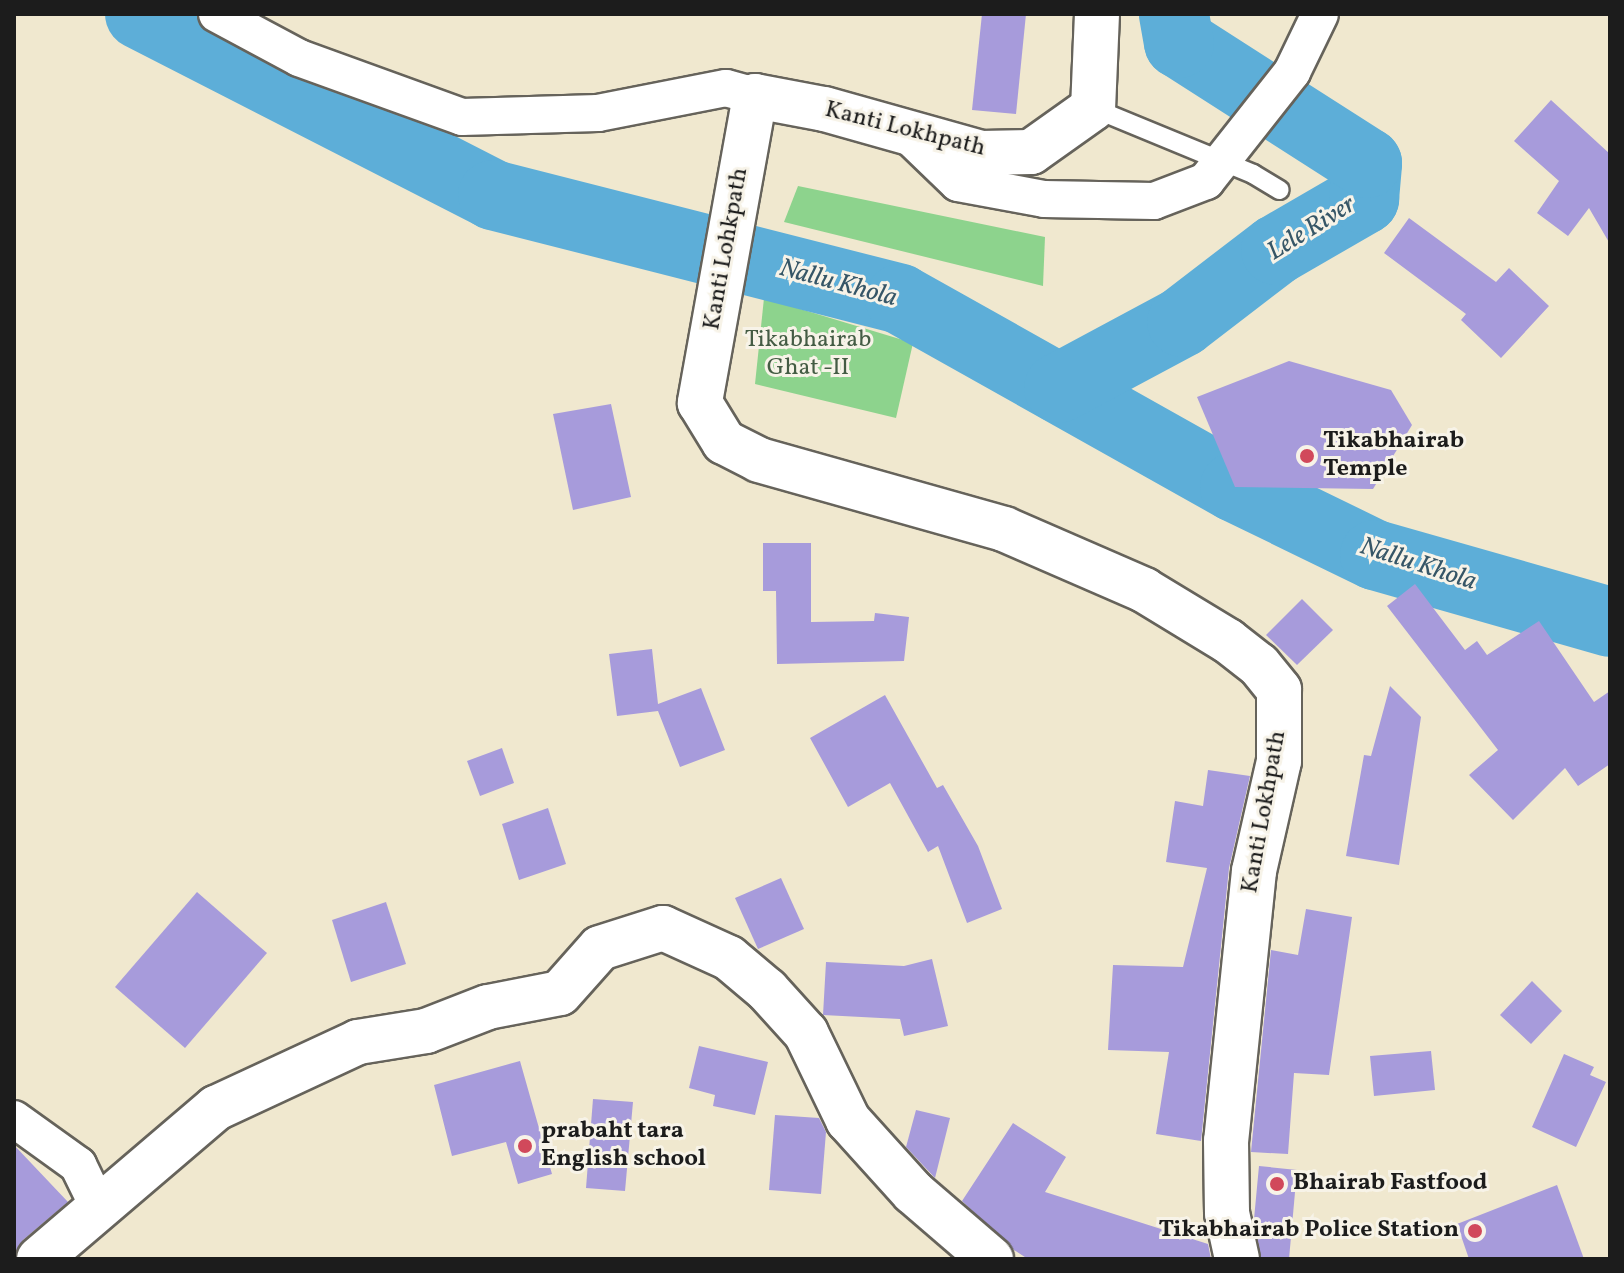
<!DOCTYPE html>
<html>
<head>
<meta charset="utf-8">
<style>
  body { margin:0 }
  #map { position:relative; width:1624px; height:1273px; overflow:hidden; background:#f0e8cf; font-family:Vollkorn,serif }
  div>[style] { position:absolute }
  .green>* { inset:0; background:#8dd38d }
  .river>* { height:70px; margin:-35px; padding:0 35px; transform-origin:35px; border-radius:35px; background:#5daed8 }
  .building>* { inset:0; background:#a79bdb }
  .roads { filter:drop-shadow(2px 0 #66635b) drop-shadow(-2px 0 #66635b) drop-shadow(0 2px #66635b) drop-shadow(0 -2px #66635b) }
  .service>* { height:18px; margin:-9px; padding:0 9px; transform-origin:9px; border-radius:9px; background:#fff }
  .minor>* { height:36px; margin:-18px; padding:0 18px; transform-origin:18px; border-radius:18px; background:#fff }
  .secondary>* { height:44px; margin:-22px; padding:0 22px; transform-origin:22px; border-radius:22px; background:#fff }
  .primary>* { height:44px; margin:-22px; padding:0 22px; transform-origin:22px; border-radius:22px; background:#fff }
  .dots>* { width:22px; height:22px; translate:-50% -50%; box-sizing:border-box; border:4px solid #f7f3e8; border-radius:50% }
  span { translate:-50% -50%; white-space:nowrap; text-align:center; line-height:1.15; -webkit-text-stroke:6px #f7f3e8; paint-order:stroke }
  .street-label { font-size:24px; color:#1c1c1c }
  .park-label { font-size:24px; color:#445c44 }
  .poi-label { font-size:24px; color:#1c1c1c; font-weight:700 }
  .left { translate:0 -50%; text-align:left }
  .right { translate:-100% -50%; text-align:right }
  .water-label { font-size:26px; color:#365667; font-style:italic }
  .frame { position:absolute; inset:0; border:16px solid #1c1c1c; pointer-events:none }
</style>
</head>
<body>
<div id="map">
  <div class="green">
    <div style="clip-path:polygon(798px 186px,1045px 237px,1043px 286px,784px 222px)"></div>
    <div style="clip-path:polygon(764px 298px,913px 343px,896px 418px,755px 384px)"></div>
  </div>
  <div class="river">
    <div style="left:140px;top:14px;width:397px;rotate:27.1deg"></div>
    <div style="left:493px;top:195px;width:420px;rotate:14.3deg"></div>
    <div style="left:900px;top:299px;width:384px;rotate:29.3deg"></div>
    <div style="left:1235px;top:487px;width:156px;rotate:25.9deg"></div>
    <div style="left:1375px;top:555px;width:244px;rotate:15.9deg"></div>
    <div style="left:1059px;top:388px;width:140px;rotate:-28.2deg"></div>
    <div style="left:1182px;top:322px;width:118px;rotate:-37.5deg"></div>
    <div style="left:1276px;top:250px;width:102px;rotate:-30.1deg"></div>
    <div style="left:1364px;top:199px;width:36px;rotate:-85deg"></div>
    <div style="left:1367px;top:163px;width:223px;rotate:-147.4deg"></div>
    <div style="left:1179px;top:43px;width:29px;rotate:-100deg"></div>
  </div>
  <div class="building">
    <div style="clip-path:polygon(982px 14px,1026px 14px,1016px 114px,972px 110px)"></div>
    <div style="clip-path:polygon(1551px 100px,1610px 154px,1610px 244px,1589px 208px,1568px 236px,1537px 213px,1559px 181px,1514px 141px)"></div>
    <div style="clip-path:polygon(1409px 218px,1496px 282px,1509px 268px,1549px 306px,1501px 358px,1461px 320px,1466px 314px,1384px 253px)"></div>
    <div style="clip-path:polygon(1289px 361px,1391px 390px,1412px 425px,1373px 489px,1235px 487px,1197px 397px)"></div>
    <div style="clip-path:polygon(611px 404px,631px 497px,573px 510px,553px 414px)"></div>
    <div style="clip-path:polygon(763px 543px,811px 543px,811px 622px,874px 621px,875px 613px,909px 617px,904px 661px,777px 664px,776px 591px,763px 591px)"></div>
    <div style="clip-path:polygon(1415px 584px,1465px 650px,1477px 641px,1487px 655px,1539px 621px,1594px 702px,1610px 691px,1610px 764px,1578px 786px,1565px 768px,1513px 820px,1469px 775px,1498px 750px,1387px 606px)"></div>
    <div style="clip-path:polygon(1302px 599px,1333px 630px,1297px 665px,1266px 635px)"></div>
    <div style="clip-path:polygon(652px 649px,658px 704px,701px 688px,725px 750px,680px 767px,658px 711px,617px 716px,609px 654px)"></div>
    <div style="clip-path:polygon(1390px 686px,1421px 717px,1399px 865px,1346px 856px,1364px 755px,1371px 756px)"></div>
    <div style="clip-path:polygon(885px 695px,937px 788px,943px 785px,978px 846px,1002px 909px,967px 923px,938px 846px,928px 852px,890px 783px,848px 807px,810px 738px)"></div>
    <div style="clip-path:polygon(502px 748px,514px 783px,480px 796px,467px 761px)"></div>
    <div style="clip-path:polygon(1208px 770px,1250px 776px,1229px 868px,1201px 1141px,1156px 1134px,1169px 1052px,1108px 1050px,1113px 965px,1183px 967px,1207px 868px,1166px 862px,1175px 801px,1203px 806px)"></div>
    <div style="clip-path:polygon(548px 808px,566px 864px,519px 880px,502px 824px)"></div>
    <div style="clip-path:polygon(781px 878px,804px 929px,758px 949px,735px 898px)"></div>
    <div style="clip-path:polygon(197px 892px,267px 953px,185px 1048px,115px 987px)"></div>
    <div style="clip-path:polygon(386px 902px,406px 964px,351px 982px,332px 920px)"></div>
    <div style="clip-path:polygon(1306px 909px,1352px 917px,1329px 1075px,1294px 1073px,1288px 1154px,1251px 1152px,1271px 950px,1298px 955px)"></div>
    <div style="clip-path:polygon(932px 959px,948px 1026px,904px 1036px,900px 1019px,823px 1015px,826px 962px,904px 966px)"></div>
    <div style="clip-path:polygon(1532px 981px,1562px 1011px,1531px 1044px,1500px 1015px)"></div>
    <div style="clip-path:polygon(699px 1046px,768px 1062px,755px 1115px,713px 1106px,715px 1095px,689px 1088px)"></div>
    <div style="clip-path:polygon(1431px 1051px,1435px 1090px,1374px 1096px,1370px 1056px)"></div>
    <div style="clip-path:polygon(1564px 1054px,1594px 1067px,1590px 1075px,1606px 1082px,1576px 1147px,1532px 1127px)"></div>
    <div style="clip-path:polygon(520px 1061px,552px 1174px,518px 1184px,506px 1142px,452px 1156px,434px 1085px)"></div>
    <div style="clip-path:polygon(593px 1099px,633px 1102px,625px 1191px,586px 1188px)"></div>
    <div style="clip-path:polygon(916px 1110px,950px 1118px,935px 1178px,906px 1147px)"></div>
    <div style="clip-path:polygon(775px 1115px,819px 1118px,826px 1132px,821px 1194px,769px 1190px)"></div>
    <div style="clip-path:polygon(1013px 1123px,1066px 1157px,1045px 1192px,1208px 1244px,1211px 1259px,1028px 1259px,1014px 1250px,962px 1201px)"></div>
    <div style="clip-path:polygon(14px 1145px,68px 1202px,23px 1240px,14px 1256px)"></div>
    <div style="clip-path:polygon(1259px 1166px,1297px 1170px,1289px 1259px,1261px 1259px,1254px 1219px)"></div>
    <div style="clip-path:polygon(1557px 1185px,1584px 1259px,1469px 1259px,1457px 1224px)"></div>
  </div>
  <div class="roads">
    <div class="service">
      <div style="left:1093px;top:108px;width:173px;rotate:22.4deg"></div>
      <div style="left:1253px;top:174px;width:31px;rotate:31deg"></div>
    </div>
    <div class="minor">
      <div style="left:217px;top:14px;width:93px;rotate:28.2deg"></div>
      <div style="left:299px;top:58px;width:173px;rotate:19.9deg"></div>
      <div style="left:462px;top:117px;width:136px;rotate:-1.7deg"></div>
      <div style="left:598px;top:113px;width:130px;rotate:-11.1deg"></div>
      <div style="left:726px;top:88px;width:30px;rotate:15deg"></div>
      <div style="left:903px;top:130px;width:76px;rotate:43.9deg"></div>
      <div style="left:958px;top:183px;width:87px;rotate:10.5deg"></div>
      <div style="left:1044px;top:199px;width:110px;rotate:1deg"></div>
      <div style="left:1154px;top:201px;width:56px;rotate:-21deg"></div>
      <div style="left:1206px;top:181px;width:139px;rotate:-51.7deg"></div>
      <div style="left:1292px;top:72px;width:64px;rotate:-64.2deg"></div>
      <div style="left:14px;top:1119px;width:79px;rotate:35.7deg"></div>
      <div style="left:78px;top:1165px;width:46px;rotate:64deg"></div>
    </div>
    <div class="secondary">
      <div style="left:39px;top:1259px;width:233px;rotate:-40.5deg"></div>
      <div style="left:216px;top:1108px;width:157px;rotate:-24.9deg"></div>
      <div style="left:358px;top:1042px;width:69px;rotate:-9.2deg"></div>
      <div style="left:426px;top:1031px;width:66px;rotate:-21.2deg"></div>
      <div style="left:488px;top:1007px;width:73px;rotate:-11deg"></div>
      <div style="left:560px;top:993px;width:60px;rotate:-48.4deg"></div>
      <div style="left:600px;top:948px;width:66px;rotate:-17.6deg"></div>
      <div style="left:663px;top:928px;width:72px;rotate:24.4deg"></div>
      <div style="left:729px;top:958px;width:50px;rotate:40.1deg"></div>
      <div style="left:767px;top:990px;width:58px;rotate:47.8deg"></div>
      <div style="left:806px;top:1033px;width:97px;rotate:64.2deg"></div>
      <div style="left:848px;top:1120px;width:97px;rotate:47.9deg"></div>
      <div style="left:913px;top:1192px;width:103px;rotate:40.7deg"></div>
    </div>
    <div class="primary">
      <div style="left:1097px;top:14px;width:94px;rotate:92.4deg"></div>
      <div style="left:1093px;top:108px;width:76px;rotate:144.6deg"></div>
      <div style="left:1031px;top:152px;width:50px;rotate:178.9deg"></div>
      <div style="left:981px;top:153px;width:163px;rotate:-164.3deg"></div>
      <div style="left:824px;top:109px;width:70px;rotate:-169.3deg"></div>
      <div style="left:755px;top:96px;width:312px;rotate:100.2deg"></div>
      <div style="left:700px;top:403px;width:46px;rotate:58.4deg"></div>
      <div style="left:724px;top:442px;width:39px;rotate:27deg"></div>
      <div style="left:759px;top:460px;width:255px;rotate:15.7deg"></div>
      <div style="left:1004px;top:529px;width:153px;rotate:23.5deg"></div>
      <div style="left:1144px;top:590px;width:98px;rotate:31.3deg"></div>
      <div style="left:1228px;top:641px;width:39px;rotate:38deg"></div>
      <div style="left:1259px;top:665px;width:32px;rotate:51deg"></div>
      <div style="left:1279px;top:690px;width:71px;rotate:90deg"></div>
      <div style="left:1279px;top:761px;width:113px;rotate:102.8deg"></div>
      <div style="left:1254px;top:871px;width:271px;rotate:95.9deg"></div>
      <div style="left:1226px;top:1141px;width:72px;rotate:89.2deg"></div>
      <div style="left:1227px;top:1213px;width:47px;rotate:77.7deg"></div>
    </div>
  </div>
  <div class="dots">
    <div style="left:1307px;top:456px;background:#d1495b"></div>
    <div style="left:525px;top:1146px;background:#d1495b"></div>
    <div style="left:1277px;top:1184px;background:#d1495b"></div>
    <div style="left:1475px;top:1231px;background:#d1495b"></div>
  </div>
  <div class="street-label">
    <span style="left:905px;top:130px;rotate:14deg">Kanti Lokhpath</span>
    <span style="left:727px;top:249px;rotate:-80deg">Kanti Lohkpath</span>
    <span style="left:1265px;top:812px;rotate:-80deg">Kanti Lokhpath</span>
  </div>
  <div class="park-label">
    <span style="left:808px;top:355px">Tikabhairab<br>Ghat -II</span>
  </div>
  <div class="poi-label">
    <span class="left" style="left:1323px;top:456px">Tikabhairab<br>Temple</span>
    <span class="left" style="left:541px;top:1146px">prabaht tara<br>English school</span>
    <span class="left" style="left:1293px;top:1184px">Bhairab Fastfood</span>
    <span class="right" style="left:1459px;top:1231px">Tikabhairab Police Station</span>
  </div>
  <div class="water-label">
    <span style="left:1312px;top:229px;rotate:-32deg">Lele River</span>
    <span style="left:838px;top:284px;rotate:15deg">Nallu Khola</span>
    <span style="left:1418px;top:565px;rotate:18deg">Nallu Khola</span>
  </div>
  <div class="frame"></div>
</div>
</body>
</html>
